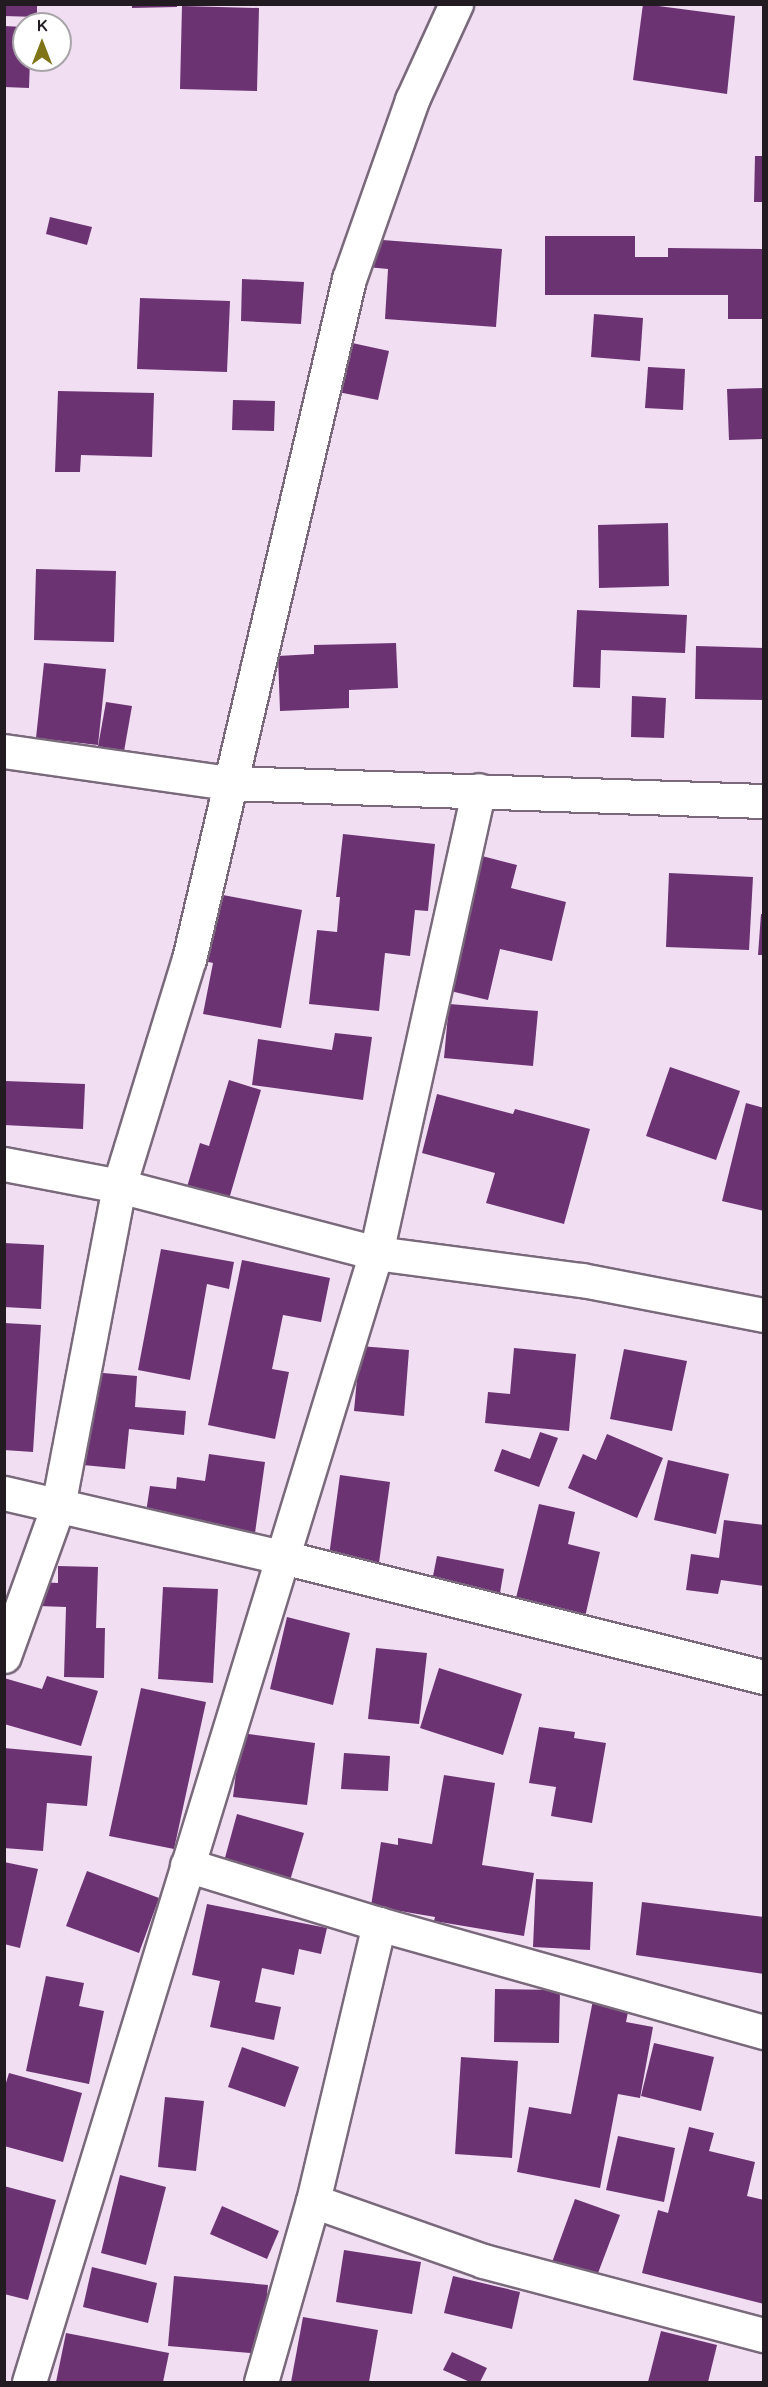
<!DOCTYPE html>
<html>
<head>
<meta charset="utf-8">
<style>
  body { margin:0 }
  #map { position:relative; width:768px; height:2387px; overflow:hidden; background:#f1def3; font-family:"Varela Round",sans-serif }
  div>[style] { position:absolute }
  .building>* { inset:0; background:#6c3373 }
  .roads { filter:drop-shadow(2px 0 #79697b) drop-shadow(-2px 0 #79697b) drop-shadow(0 2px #79697b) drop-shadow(0 -2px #79697b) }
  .minor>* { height:33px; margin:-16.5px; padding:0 16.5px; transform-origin:16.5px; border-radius:16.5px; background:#fff }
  span { translate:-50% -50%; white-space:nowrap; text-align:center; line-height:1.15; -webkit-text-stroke:6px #fff; paint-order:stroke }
  .frame { position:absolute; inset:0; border:6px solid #221b22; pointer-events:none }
  .north { position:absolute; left:12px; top:12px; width:60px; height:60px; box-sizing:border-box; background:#fff; border:2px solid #a7a4a7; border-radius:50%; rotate:0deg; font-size:16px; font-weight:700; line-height:24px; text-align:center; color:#221b22 }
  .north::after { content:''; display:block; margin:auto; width:21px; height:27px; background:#7f7417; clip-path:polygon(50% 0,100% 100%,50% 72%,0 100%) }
</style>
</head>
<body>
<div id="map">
  <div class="building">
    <div style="clip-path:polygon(4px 4px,37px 4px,37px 17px,4px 16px)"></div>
    <div style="clip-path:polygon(132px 4px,177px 4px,177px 7px,132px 8px)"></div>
    <div style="clip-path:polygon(643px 4px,735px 16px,727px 94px,633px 80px)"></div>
    <div style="clip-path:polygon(182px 6px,259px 8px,257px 91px,180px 89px)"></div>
    <div style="clip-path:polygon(4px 26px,24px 27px,24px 60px,30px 60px,29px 88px,4px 87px)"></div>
    <div style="clip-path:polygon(755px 156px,764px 156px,764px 202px,754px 202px)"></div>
    <div style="clip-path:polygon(50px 217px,92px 227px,87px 245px,46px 234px)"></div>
    <div style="clip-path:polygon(545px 236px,635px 236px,635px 257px,668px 257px,668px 248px,764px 249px,764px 319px,728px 319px,728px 295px,545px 295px)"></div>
    <div style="clip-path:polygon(369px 239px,502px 249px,496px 327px,385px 319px,388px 269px,367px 267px)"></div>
    <div style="clip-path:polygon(242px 279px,304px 282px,301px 324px,241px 321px)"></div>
    <div style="clip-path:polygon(140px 298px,230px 301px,227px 372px,137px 369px)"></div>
    <div style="clip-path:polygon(594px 314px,643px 318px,640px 361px,591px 357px)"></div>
    <div style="clip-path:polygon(343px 341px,389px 351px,378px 400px,333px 391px)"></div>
    <div style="clip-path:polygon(648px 367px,685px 369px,683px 410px,645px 408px)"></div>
    <div style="clip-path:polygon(764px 388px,764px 439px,729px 440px,727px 389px)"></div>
    <div style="clip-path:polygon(58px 391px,154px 393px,152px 457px,81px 455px,80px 472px,55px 472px)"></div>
    <div style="clip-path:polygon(233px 400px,275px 401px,274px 431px,232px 430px)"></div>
    <div style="clip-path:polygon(668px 523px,669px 586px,599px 588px,598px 525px)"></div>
    <div style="clip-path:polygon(36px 569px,116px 571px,114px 642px,34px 640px)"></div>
    <div style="clip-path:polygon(577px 610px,687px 615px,685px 653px,601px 650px,600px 688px,573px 687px)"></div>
    <div style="clip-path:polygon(396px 643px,398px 688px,349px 690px,349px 708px,280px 711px,278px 656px,314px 654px,314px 645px)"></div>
    <div style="clip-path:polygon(696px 646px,764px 648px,764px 700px,695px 699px)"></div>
    <div style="clip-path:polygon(44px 663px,106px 669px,98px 745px,36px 738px)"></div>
    <div style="clip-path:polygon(632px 696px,666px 698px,664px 738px,631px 737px)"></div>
    <div style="clip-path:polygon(106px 702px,132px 706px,123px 757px,97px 752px)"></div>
    <div style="clip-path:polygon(343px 834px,435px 844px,428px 911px,415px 910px,410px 956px,385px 953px,379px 1011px,309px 1004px,317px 930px,337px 932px,340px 897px,336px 897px)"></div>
    <div style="clip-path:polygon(482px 856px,517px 865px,511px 888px,566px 902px,552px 961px,500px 949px,488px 1000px,442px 989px,455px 964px)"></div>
    <div style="clip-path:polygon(669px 873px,753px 877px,749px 950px,666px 947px)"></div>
    <div style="clip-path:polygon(207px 892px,302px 910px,281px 1028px,203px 1014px,213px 963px,195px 959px)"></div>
    <div style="clip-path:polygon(761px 914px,764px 914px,764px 955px,758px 955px)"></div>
    <div style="clip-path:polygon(449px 1004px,538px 1011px,533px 1066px,444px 1058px)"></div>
    <div style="clip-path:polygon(335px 1033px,372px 1037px,363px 1100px,252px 1085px,258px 1039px,332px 1050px)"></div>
    <div style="clip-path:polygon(670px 1067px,740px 1091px,716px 1160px,646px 1136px)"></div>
    <div style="clip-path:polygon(229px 1080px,261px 1090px,229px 1199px,187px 1187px,200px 1143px,209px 1146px)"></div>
    <div style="clip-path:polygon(5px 1081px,85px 1084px,83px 1129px,4px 1125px)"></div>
    <div style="clip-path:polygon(437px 1094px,513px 1114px,515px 1109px,590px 1129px,564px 1224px,486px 1203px,495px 1173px,422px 1153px)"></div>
    <div style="clip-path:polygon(746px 1103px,764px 1108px,764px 1211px,722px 1201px)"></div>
    <div style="clip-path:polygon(4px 1243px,44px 1245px,41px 1309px,4px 1307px)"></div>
    <div style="clip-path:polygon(161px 1249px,234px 1262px,229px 1289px,207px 1284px,190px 1380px,138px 1370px)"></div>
    <div style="clip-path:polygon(242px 1260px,330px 1278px,321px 1322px,283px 1315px,272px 1369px,289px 1372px,275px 1439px,208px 1425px)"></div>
    <div style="clip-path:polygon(4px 1323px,41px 1325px,33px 1452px,4px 1450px)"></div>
    <div style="clip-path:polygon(360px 1346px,409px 1350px,404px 1416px,354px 1411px)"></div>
    <div style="clip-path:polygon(514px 1348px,576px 1354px,569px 1431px,485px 1423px,488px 1392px,510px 1394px)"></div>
    <div style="clip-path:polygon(624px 1349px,687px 1361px,672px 1431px,610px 1419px)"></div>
    <div style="clip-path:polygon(92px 1372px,137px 1376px,135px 1407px,186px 1411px,184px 1435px,129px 1429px,125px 1469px,83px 1465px)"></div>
    <div style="clip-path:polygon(540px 1432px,558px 1438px,539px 1487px,494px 1471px,502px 1449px,530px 1459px)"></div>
    <div style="clip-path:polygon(607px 1434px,663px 1458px,637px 1518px,568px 1488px,583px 1454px,596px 1460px)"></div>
    <div style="clip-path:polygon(209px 1454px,265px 1462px,255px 1533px,145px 1519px,150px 1486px,176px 1489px,177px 1477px,205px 1481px)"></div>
    <div style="clip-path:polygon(668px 1460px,729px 1474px,716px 1534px,654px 1520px)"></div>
    <div style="clip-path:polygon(340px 1475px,390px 1482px,379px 1563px,329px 1556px)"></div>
    <div style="clip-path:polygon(539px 1504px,575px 1512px,568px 1544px,600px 1552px,585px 1617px,515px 1602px)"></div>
    <div style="clip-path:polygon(724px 1520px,764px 1525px,764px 1586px,721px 1580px,718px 1594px,686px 1590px,691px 1554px,719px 1558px)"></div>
    <div style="clip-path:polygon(437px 1556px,504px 1569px,500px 1593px,432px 1581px)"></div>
    <div style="clip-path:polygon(58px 1566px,98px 1567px,96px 1628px,105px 1628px,104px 1678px,64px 1677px,66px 1607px,39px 1606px,39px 1582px,58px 1583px)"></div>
    <div style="clip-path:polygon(163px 1587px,218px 1589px,213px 1683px,158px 1679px)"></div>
    <div style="clip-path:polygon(287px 1617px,350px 1633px,333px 1705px,270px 1689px)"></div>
    <div style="clip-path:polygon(376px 1648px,427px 1653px,419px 1724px,368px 1719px)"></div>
    <div style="clip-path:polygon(439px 1668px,522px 1694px,503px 1755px,420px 1728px)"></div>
    <div style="clip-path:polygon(47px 1676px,98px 1691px,81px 1746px,4px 1724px,4px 1678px,42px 1689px)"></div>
    <div style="clip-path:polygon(141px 1688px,206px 1702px,174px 1849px,109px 1836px)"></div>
    <div style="clip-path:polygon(539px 1727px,575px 1732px,574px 1738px,606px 1743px,592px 1823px,551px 1816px,556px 1787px,529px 1783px)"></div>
    <div style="clip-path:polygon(241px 1733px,315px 1743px,307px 1805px,233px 1797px)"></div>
    <div style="clip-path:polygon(4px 1748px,92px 1756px,87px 1806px,47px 1803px,43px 1851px,4px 1848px)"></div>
    <div style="clip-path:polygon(344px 1753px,390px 1756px,388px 1791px,341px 1789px)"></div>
    <div style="clip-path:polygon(444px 1775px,495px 1783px,482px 1865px,534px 1873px,524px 1936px,434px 1921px,435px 1917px,371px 1906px,381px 1842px,398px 1845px,398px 1838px,432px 1844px)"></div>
    <div style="clip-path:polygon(237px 1814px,304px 1833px,289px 1884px,223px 1865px)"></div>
    <div style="clip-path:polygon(4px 1862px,38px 1869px,20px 1948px,4px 1944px)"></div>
    <div style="clip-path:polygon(87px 1871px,159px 1898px,139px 1953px,66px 1926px)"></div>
    <div style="clip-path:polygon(536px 1879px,593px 1882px,590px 1950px,533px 1947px)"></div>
    <div style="clip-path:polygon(642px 1902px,764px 1917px,764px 1974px,636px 1955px)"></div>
    <div style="clip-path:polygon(207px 1904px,327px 1928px,321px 1954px,299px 1949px,294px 1975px,262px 1968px,255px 2002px,281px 2007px,274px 2040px,210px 2027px,220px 1981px,192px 1975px)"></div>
    <div style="clip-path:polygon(46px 1976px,84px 1983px,79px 2006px,104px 2011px,89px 2084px,26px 2071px)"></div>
    <div style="clip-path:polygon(495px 1989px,560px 1990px,559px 2043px,494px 2042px)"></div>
    <div style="clip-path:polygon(593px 2000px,629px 2007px,626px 2022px,653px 2027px,640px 2098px,618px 2094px,600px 2188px,517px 2172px,529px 2107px,571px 2114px)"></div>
    <div style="clip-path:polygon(654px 2043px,714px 2057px,701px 2111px,641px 2096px)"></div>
    <div style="clip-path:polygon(242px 2047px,299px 2067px,285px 2107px,228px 2087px)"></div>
    <div style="clip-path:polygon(461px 2057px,518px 2061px,512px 2158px,455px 2154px)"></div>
    <div style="clip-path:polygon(9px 2073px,82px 2093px,63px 2162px,4px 2146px,4px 2089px)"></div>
    <div style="clip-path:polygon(165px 2097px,204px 2101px,196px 2171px,158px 2167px)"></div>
    <div style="clip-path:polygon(689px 2127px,714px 2133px,709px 2151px,755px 2162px,747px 2196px,764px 2200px,764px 2304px,642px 2273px,658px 2210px,668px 2213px)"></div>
    <div style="clip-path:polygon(618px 2136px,675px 2148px,664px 2202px,606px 2190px)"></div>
    <div style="clip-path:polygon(120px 2175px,166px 2187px,146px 2265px,101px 2253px)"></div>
    <div style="clip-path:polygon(4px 2186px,56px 2200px,28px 2300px,4px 2294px)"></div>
    <div style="clip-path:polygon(575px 2199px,620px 2215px,595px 2281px,551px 2265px)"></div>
    <div style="clip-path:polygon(222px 2206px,279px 2231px,267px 2259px,210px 2234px)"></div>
    <div style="clip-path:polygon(344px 2250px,421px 2262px,412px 2314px,336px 2302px)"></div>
    <div style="clip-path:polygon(92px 2267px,157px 2283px,148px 2323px,83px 2307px)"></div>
    <div style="clip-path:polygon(174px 2276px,268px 2285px,261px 2354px,168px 2346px)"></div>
    <div style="clip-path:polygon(453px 2276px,520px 2292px,512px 2329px,444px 2313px)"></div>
    <div style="clip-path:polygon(303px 2317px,378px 2330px,369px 2382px,291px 2382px)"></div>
    <div style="clip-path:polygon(661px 2331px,717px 2345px,708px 2382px,648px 2382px)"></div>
    <div style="clip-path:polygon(66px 2333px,169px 2353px,163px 2382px,56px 2382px)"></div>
    <div style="clip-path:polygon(452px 2352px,487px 2368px,480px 2382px,470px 2382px,443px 2370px)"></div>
  </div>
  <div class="roads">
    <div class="minor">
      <div style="left:4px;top:751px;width:227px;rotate:8.1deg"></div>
      <div style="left:229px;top:783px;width:535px;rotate:1.93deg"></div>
      <div style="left:4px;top:1164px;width:117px;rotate:10.8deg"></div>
      <div style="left:119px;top:1186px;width:266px;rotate:14.6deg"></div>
      <div style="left:376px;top:1253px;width:208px;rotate:7.5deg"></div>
      <div style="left:582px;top:1280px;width:185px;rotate:10.9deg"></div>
      <div style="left:4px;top:1493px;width:285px;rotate:13deg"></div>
      <div style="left:282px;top:1557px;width:497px;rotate:14deg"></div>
      <div style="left:4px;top:1656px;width:159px;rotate:-70.2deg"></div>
      <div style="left:58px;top:1506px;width:326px;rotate:-79.2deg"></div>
      <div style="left:119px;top:1186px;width:238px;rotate:-72.9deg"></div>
      <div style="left:189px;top:959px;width:699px;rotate:-76.76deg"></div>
      <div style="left:349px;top:279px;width:190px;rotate:-70.6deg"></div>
      <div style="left:412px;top:100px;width:106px;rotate:-65.4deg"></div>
      <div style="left:187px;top:1865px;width:201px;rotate:17.1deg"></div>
      <div style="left:379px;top:1924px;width:400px;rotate:15.7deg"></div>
      <div style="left:313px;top:2201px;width:180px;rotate:19.4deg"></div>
      <div style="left:483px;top:2261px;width:291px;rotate:14.8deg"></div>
      <div style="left:29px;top:2382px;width:1181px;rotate:-72.92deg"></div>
      <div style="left:376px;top:1253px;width:474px;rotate:-77.5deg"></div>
      <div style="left:261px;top:2382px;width:188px;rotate:-74deg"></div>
      <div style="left:313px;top:2201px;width:285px;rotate:-76.6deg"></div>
    </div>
  </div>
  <div class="frame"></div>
  <div class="north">K</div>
</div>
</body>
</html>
